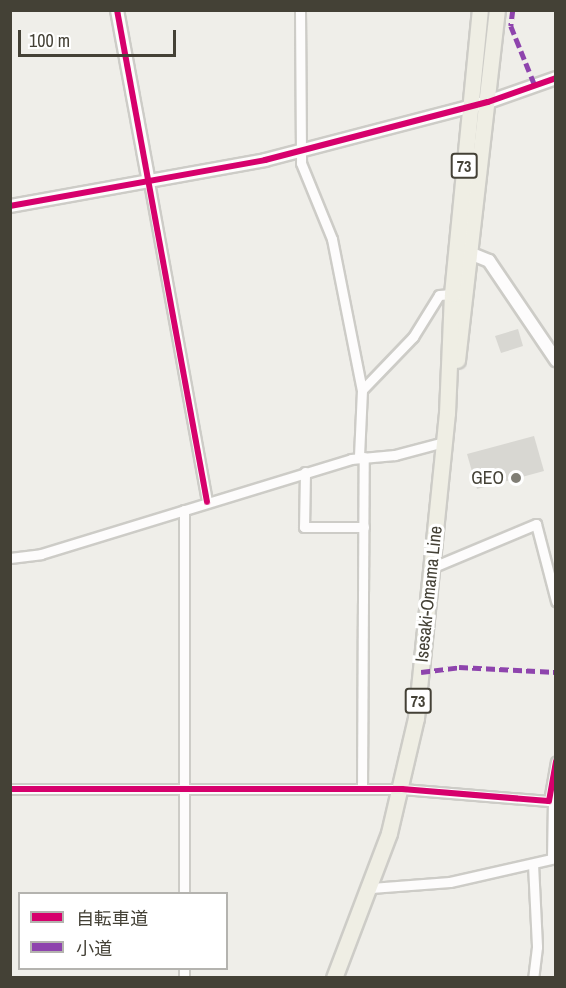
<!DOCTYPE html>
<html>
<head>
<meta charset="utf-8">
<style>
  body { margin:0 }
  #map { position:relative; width:566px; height:988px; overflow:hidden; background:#efeee9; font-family:"Archivo Narrow","Noto Sans JP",sans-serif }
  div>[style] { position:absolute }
  .building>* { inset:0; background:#d8d7d2 }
  .roads { filter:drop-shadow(2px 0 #cdccc7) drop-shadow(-2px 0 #cdccc7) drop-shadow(0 2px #cdccc7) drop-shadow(0 -2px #cdccc7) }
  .minor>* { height:9px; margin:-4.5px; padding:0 4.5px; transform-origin:4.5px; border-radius:4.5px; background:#fdfcfc }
  .tertiary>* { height:12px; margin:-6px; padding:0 6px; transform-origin:6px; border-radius:6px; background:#fdfcfc }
  .primary>* { height:15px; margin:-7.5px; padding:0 7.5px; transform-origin:7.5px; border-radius:7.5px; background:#efeee4 }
  .quiet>* { height:4.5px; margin-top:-2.25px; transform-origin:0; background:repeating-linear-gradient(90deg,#8e44ad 0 9px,transparent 0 13.5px) }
  .cycleway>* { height:6px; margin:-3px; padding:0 3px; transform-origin:3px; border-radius:3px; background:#d6006c }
  .dots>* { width:16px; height:16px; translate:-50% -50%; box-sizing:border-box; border:3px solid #fff; border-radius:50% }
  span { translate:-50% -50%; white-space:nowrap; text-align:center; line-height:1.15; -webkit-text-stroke:6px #fff; paint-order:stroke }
  .shield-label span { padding:2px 4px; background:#fff; border:2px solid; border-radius:4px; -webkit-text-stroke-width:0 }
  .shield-label { font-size:16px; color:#444136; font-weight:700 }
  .poi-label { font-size:18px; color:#444136 }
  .right { translate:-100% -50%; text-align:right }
  .street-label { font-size:18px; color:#444136 }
  .frame { position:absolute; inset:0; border:12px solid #444136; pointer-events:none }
  .legend { position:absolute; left:18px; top:892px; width:210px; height:78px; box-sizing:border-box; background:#fff; border:2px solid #b4b3af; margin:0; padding:8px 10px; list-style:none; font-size:18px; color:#444136 }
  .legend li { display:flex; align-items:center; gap:12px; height:30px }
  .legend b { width:30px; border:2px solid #b4b3af }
  .scale { position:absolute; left:18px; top:30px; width:158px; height:27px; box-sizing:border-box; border:3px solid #444136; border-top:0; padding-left:8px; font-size:18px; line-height:21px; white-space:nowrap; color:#444136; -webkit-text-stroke:4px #fff; paint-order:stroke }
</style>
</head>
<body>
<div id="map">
  <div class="building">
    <div style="clip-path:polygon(518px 329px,523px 346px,501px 353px,495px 336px)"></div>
    <div style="clip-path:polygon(534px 436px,544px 471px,477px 489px,467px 454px)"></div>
  </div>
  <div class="roads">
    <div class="minor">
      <div style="left:300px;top:10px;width:153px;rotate:89.6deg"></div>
      <div style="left:301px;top:163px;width:82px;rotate:67.8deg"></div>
      <div style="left:332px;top:239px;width:154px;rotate:78.8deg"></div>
      <div style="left:362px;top:390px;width:67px;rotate:92.6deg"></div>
      <div style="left:149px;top:182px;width:325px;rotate:79.7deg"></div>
      <div style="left:362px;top:390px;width:74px;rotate:-46.1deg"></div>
      <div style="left:413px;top:337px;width:49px;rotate:-58.2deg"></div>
      <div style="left:439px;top:295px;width:13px;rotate:-4deg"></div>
      <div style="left:305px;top:472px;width:55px;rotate:91deg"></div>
      <div style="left:304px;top:527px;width:60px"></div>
      <div style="left:10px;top:558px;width:31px;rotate:-7deg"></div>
      <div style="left:41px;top:554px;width:324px;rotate:-17deg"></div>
      <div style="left:351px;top:459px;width:44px;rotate:-5.2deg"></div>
      <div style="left:395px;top:455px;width:51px;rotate:-14.9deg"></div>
      <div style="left:431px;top:568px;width:114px;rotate:-22.7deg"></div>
      <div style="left:536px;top:524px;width:80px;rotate:75.4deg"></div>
      <div style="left:362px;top:788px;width:331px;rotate:-89.7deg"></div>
      <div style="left:10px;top:789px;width:392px"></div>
      <div style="left:402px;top:789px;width:147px;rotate:4.7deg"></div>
      <div style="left:549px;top:801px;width:40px;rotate:-80deg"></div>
      <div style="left:552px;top:858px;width:57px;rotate:-89deg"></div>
      <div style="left:533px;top:864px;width:83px;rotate:87.2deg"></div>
      <div style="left:537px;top:947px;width:31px;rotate:97deg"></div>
      <div style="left:371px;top:888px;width:79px;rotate:-4.3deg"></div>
      <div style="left:450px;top:882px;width:109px;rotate:-12.8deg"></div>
      <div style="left:184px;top:894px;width:384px;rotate:-90deg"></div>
      <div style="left:184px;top:978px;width:10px;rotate:-90deg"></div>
    </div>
    <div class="tertiary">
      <div style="left:117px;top:10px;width:175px;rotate:79.5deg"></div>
      <div style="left:10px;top:206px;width:259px;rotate:-10.2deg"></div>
      <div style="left:265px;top:160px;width:230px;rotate:-14.6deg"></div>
      <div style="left:488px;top:102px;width:72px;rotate:-19.4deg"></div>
      <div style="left:472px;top:254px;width:18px;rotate:22deg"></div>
      <div style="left:489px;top:261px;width:120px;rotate:55.9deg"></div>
    </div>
    <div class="primary">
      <div style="left:457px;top:360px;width:352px;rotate:-83.5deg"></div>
      <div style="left:334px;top:978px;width:155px;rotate:-69.2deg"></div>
      <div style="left:389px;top:833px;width:118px;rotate:-76.8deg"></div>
      <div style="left:416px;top:718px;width:307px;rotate:-84.2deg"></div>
      <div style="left:447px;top:413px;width:119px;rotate:-87.6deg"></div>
      <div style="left:452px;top:294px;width:285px;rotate:-84.4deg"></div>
    </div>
  </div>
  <div class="quiet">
    <div style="left:513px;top:10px;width:16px;rotate:97deg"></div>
    <div style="left:511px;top:26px;width:67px;rotate:68deg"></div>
    <div style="left:421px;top:672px;width:38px;rotate:-7deg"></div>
    <div style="left:459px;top:667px;width:97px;rotate:3deg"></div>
  </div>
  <div class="cycleway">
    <div style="left:117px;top:10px;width:500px;rotate:79.63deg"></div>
    <div style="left:10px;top:206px;width:259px;rotate:-10.2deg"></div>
    <div style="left:265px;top:160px;width:230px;rotate:-14.6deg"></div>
    <div style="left:488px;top:102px;width:72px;rotate:-19.4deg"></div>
    <div style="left:10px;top:789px;width:392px"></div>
    <div style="left:402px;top:789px;width:147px;rotate:4.7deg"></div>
    <div style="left:549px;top:801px;width:40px;rotate:-80deg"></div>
  </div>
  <div class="dots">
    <div style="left:516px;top:478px;background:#807e75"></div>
  </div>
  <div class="shield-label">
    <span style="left:464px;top:166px">73</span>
    <span style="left:418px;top:701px">73</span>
  </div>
  <div class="poi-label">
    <span class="right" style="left:504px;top:478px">GEO</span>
  </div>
  <div class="street-label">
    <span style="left:429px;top:594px;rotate:-84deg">Isesaki-Omama Line</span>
  </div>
  <div class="frame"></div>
  <ul class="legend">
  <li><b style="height:8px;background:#d6006c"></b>自転車道</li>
  <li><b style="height:8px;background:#8e44ad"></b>小道</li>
  </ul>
  <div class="scale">100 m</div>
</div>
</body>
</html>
